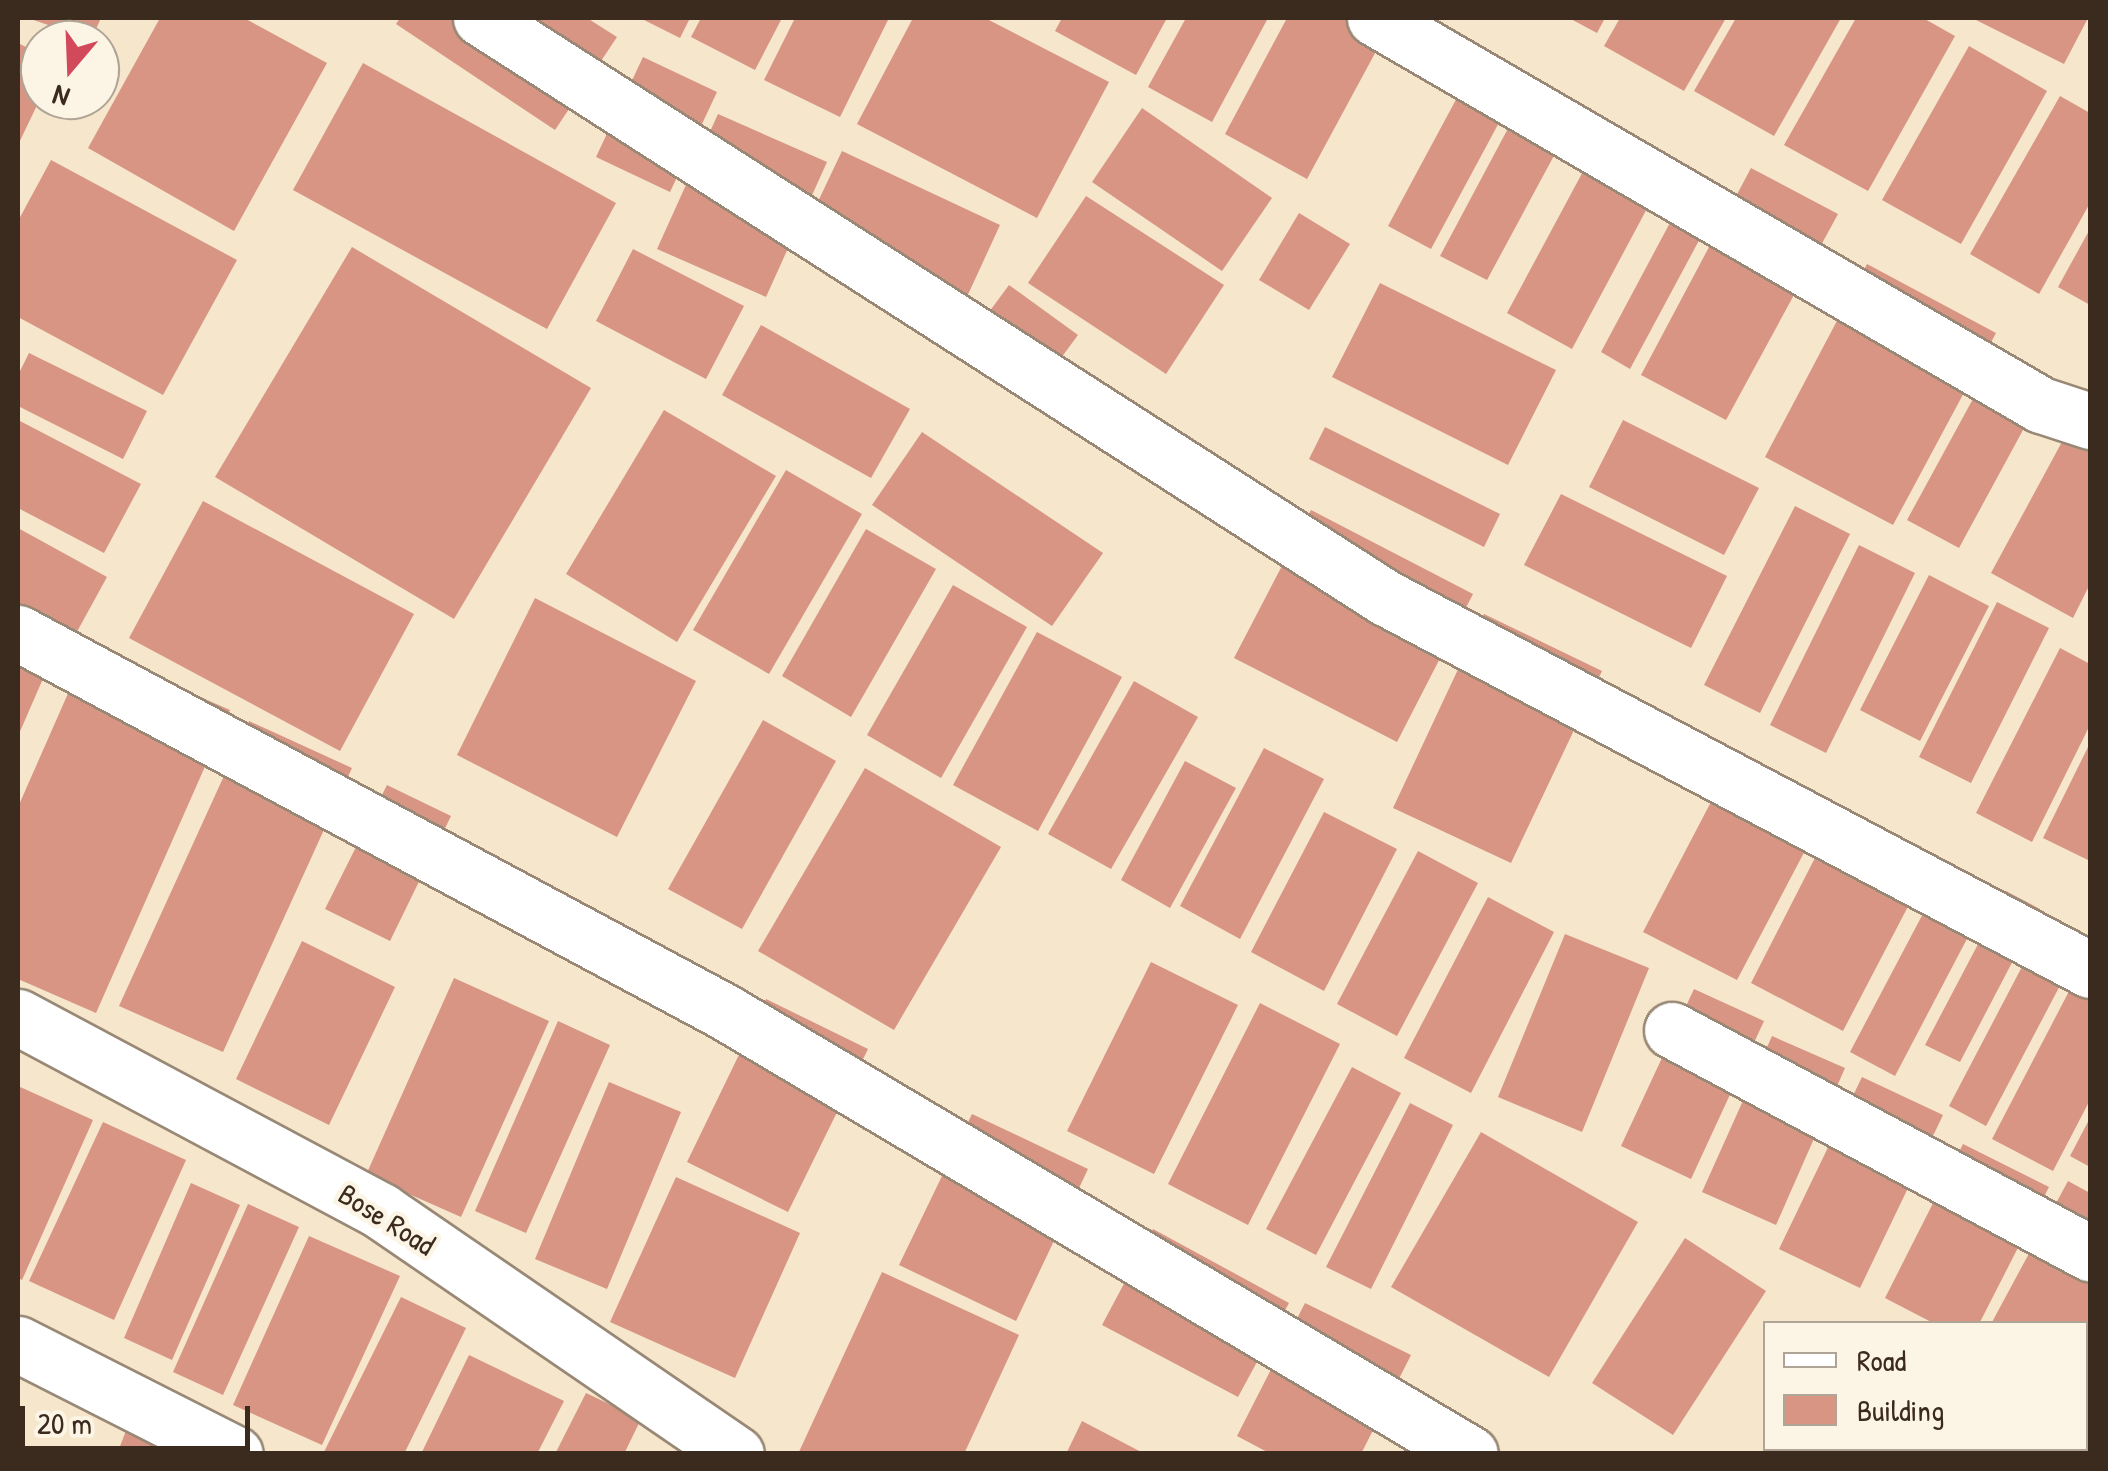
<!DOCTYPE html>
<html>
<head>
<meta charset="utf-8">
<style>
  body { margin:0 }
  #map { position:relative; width:2108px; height:1471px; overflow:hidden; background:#f5e6cc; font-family:"Patrick Hand",sans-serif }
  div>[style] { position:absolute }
  .building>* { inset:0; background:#d89584 }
  .roads { filter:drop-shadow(2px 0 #988875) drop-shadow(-2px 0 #988875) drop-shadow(0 2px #988875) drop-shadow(0 -2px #988875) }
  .minor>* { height:55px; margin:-27.5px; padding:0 27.5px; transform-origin:27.5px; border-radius:27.5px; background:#fff }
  span { translate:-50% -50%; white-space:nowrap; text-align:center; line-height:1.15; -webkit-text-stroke:9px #fcf5e5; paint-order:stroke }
  .street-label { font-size:30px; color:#3b2a1e }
  .frame { position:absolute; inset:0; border:20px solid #3b2a1e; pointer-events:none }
  .legend { position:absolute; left:1763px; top:1321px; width:325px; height:130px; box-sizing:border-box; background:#fcf5e5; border:2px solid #afa495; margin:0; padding:12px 18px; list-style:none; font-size:30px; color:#3b2a1e }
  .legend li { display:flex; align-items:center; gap:20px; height:50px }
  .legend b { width:50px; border:2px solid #afa495 }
  .north { position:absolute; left:20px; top:20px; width:100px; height:100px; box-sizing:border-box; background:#fcf5e5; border:2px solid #afa495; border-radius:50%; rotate:199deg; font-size:28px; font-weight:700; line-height:40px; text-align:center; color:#3b2a1e }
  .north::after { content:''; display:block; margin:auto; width:35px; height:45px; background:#d1495b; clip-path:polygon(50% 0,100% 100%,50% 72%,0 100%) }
  .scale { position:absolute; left:20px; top:1406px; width:230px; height:45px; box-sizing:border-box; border:5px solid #3b2a1e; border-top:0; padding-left:12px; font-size:30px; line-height:35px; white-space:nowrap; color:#3b2a1e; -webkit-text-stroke:8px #fcf5e5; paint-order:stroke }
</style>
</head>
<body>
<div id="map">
  <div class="building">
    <div style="clip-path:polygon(28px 18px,101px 18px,91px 40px)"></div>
    <div style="clip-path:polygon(160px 18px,244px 18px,327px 63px,234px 231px,88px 148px)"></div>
    <div style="clip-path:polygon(400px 18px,587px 18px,617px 37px,555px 130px,396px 24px)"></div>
    <div style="clip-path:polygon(640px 18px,690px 18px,680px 38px)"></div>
    <div style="clip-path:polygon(701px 18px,782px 18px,755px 70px,691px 37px)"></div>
    <div style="clip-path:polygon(795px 18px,889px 18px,840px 117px,764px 80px)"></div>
    <div style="clip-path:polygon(913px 18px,985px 18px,1109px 82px,1037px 218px,857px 124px)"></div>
    <div style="clip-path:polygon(1062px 18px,1167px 18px,1136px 75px,1055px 31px)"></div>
    <div style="clip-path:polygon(1186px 18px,1268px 18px,1212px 122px,1148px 87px)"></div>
    <div style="clip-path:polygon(1287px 18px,1394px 18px,1307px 179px,1225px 134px)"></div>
    <div style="clip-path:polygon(1569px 18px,1605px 18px,1597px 33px)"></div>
    <div style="clip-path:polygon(1620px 18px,1726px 18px,1684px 91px,1604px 46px)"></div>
    <div style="clip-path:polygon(1736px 18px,1841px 18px,1774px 136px,1694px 91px)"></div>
    <div style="clip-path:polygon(1856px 18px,1923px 18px,1955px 36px,1868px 191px,1784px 145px)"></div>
    <div style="clip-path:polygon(1972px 18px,2088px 18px,2064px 64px)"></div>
    <div style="clip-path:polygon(18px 43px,40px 54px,40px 99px,18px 145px)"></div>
    <div style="clip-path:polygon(1969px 46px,2047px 91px,1961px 244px,1882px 200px)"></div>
    <div style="clip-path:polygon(643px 57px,717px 92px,670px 192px,596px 157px)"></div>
    <div style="clip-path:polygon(363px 63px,616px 203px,547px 329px,293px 190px)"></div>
    <div style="clip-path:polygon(1473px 68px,1516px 91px,1431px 249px,1388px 226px)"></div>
    <div style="clip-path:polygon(1529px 89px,1577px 113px,1487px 280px,1440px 256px)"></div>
    <div style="clip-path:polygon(2060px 96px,2090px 113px,2090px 203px,2039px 294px,1970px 254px)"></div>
    <div style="clip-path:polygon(1142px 108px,1272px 198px,1222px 271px,1092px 182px)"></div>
    <div style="clip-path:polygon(718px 114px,827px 162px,766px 297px,657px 249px)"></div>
    <div style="clip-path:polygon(1601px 138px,1666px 173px,1572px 349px,1507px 313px)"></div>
    <div style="clip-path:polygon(842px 151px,1000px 225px,954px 325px,795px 250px)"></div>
    <div style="clip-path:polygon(51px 160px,237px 260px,163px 395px,18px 317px,18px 221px)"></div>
    <div style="clip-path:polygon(1751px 168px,1838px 214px,1726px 420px,1641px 375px)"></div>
    <div style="clip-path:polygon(1688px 189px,1718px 205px,1630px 369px,1601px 352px)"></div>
    <div style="clip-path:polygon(1086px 196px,1224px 285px,1166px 374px,1028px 283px)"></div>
    <div style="clip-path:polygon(1299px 213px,1350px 244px,1309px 310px,1259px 280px)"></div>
    <div style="clip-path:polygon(2090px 229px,2090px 305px,2058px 287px)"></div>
    <div style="clip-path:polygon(352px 247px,591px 388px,454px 619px,215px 477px)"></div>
    <div style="clip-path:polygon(633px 249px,744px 306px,706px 379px,596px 321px)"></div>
    <div style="clip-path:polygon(1867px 264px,1996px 333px,1893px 525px,1765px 457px)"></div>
    <div style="clip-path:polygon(1380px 283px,1556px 370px,1508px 465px,1332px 377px)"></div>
    <div style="clip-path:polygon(1009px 285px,1078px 335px,1047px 377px,978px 327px)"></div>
    <div style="clip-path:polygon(761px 325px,910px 409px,871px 478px,722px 395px)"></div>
    <div style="clip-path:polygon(29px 353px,147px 411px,123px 459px,18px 406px,18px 375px)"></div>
    <div style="clip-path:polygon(1998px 353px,2049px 382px,1959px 548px,1907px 520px)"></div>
    <div style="clip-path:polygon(2083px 403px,2090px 407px,2090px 584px,2073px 618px,1991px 573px)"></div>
    <div style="clip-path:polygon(664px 410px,776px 476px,677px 642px,566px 574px)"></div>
    <div style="clip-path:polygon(18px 420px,141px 484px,104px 553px,18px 508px)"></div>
    <div style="clip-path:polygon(1623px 420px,1759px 488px,1724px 555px,1589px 487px)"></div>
    <div style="clip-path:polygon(1325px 427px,1500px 514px,1484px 547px,1309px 459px)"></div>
    <div style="clip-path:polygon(922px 432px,1103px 553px,1052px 626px,872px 505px)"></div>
    <div style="clip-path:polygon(786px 470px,862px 514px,769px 674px,693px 630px)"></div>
    <div style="clip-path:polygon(1561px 494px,1727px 576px,1691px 648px,1524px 565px)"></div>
    <div style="clip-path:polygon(203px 501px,414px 614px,340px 751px,129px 638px)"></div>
    <div style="clip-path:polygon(1795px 506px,1850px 534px,1760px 713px,1704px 685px)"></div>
    <div style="clip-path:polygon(1311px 510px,1473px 594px,1397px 742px,1234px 658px)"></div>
    <div style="clip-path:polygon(18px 528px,107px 577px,73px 639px,18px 609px)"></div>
    <div style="clip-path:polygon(866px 529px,936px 569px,851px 717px,782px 676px)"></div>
    <div style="clip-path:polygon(1859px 545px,1915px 573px,1826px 753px,1770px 725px)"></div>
    <div style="clip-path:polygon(1929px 575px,1989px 606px,1920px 741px,1860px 710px)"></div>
    <div style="clip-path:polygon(953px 585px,1027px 627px,941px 778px,867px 735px)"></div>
    <div style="clip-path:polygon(535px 598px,696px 681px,617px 837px,457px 755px)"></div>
    <div style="clip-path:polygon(1997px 602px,2049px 628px,1971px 783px,1919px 757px)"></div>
    <div style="clip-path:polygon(1484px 614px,1602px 671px,1511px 863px,1393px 808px)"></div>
    <div style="clip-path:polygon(18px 624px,59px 642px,18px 736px)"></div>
    <div style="clip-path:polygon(1037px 632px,1122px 677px,1038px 831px,953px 785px)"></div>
    <div style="clip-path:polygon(88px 648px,230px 710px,96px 1013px,18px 979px,18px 807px)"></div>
    <div style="clip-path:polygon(2060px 648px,2090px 664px,2090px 725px,2032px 842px,1976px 813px)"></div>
    <div style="clip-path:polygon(1134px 681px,1198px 717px,1111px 869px,1048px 834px)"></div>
    <div style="clip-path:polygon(763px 720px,836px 761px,742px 929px,668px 889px)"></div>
    <div style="clip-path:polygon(249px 721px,352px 768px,223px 1052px,119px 1006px)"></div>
    <div style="clip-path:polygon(2090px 743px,2090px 861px,2043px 838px)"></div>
    <div style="clip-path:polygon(1264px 748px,1324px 779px,1240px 939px,1180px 906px)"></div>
    <div style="clip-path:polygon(1735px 756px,1829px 805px,1737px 980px,1643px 932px)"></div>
    <div style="clip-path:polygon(1185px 761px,1236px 788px,1170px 908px,1121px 880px)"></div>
    <div style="clip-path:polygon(865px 768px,1001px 847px,894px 1030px,758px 951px)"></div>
    <div style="clip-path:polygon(387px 785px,451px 816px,390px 941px,325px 909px)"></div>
    <div style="clip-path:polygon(1324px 812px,1397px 849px,1324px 991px,1251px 952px)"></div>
    <div style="clip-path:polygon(1821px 846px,1914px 895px,1843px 1031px,1751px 983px)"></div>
    <div style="clip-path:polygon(1418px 851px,1478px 883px,1397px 1036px,1337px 1004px)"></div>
    <div style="clip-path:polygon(1946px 870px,1991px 893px,1895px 1076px,1850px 1052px)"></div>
    <div style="clip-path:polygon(2006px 891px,2040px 909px,1960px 1062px,1925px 1045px)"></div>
    <div style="clip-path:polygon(1488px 897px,1554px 932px,1471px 1093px,1404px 1058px)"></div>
    <div style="clip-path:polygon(1565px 934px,1649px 968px,1582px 1132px,1498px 1097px)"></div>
    <div style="clip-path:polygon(2036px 940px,2074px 959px,1986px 1126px,1949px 1106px)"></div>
    <div style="clip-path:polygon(302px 941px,395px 987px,329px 1125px,236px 1079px)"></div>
    <div style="clip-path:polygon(2090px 951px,2090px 1100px,2053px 1171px,1992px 1139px)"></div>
    <div style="clip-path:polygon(1151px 962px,1238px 1005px,1154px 1174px,1067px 1131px)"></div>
    <div style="clip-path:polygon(454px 978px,549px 1021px,461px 1217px,366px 1175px)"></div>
    <div style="clip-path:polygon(1694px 989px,1764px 1021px,1691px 1179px,1621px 1146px)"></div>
    <div style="clip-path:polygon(766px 999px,868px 1049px,788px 1212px,687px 1162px)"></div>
    <div style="clip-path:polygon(1260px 1003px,1340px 1044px,1248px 1225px,1168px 1184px)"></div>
    <div style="clip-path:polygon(558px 1021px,610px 1045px,526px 1233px,475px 1211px)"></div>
    <div style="clip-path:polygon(1772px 1036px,1845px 1068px,1776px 1225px,1702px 1192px)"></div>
    <div style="clip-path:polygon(1352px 1067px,1401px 1093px,1316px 1255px,1266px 1229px)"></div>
    <div style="clip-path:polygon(1862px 1077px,1943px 1115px,1860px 1288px,1779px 1249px)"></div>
    <div style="clip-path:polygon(609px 1082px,681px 1112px,607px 1289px,535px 1259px)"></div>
    <div style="clip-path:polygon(18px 1086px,93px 1120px,22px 1280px,18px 1278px)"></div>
    <div style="clip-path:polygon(1410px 1103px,1453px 1125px,1371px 1289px,1326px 1267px)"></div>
    <div style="clip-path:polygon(972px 1114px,1088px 1169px,1016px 1321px,899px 1265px)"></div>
    <div style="clip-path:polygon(2090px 1118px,2090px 1167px,2070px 1156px)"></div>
    <div style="clip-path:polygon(103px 1122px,186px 1160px,114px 1320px,29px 1281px)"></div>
    <div style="clip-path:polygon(1481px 1132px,1638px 1222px,1549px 1377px,1391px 1287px)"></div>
    <div style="clip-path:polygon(1963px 1144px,2049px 1187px,1979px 1324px,1935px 1324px,1885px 1298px)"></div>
    <div style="clip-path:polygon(676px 1177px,800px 1233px,735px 1378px,610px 1322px)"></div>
    <div style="clip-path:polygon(2068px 1181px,2090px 1193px,2090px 1392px,2086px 1324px,1991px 1324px)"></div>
    <div style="clip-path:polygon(191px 1183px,240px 1205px,172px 1360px,124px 1338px)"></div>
    <div style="clip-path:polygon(248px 1204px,299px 1227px,223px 1395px,173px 1372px)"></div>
    <div style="clip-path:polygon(1153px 1229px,1289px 1303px,1238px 1397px,1102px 1325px)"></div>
    <div style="clip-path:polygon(309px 1236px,400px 1276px,322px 1445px,233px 1405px)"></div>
    <div style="clip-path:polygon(1685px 1238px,1766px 1291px,1673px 1435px,1592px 1383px)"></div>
    <div style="clip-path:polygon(882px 1272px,1019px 1335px,964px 1454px,798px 1454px)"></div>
    <div style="clip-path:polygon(401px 1297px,466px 1328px,404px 1454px,323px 1454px)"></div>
    <div style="clip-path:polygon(1305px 1303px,1411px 1355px,1361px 1454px,1271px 1454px,1237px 1436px)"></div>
    <div style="clip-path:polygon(469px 1355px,564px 1401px,537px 1454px,421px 1454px)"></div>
    <div style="clip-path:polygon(586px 1393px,641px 1419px,624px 1454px,555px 1454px)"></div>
    <div style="clip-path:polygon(134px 1410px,240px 1454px,117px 1454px)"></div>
    <div style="clip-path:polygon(1082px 1421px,1145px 1454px,1066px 1454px)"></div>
    <div style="clip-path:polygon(1897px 1448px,2029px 1448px,2038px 1454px,1895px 1454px)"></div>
  </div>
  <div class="roads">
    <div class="minor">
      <div style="left:481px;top:18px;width:1075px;rotate:32.66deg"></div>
      <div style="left:1386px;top:598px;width:796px;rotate:27.85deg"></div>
      <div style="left:1375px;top:18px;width:770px;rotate:30.16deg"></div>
      <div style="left:2041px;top:405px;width:52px;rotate:18.1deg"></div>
      <div style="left:18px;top:633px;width:802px;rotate:28.19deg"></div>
      <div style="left:725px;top:1012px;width:866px;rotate:30.68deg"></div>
      <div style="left:18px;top:1017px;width:412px;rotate:28.1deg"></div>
      <div style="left:381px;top:1211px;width:430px;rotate:34.4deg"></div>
      <div style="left:1672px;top:1030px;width:474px;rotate:28.1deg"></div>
      <div style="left:18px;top:1344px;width:243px;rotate:26.9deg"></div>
    </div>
  </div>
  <div class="street-label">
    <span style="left:387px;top:1219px;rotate:32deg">Bose Road</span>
  </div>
  <div class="frame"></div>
  <ul class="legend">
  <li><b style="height:12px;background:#fff"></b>Road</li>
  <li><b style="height:28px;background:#d89584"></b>Building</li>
  </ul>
  <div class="north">N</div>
  <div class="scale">20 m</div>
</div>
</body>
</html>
